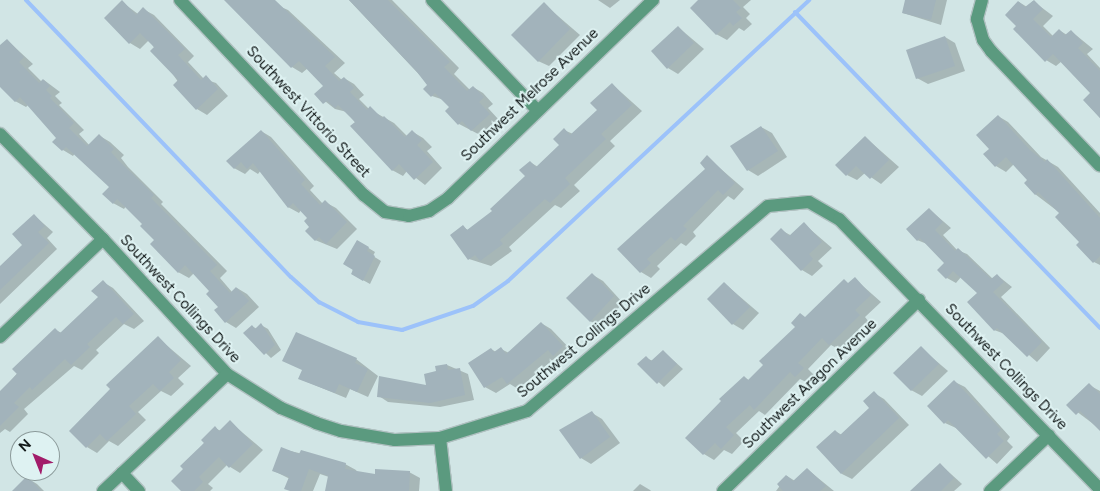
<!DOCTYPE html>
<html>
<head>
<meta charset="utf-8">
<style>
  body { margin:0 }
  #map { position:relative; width:1100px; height:491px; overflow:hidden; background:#d1e5e5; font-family:Figtree,sans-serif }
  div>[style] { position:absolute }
  .shadow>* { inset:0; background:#0003 }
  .stream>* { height:4px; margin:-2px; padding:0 2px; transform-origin:2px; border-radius:2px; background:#9cc2fa }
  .building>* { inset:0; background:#a2b3bb }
  .roads { filter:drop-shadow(1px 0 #afc0c0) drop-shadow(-1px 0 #afc0c0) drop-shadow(0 1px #afc0c0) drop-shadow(0 -1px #afc0c0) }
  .minor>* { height:12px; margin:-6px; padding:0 6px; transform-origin:6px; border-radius:6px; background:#5b9a7f }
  span { translate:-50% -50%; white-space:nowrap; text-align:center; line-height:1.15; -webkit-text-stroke:4px #def2f2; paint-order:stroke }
  .street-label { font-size:15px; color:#121919 }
  .north { position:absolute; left:10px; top:431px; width:50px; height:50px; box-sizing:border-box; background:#def2f2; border:1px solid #8c9b9b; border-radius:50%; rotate:316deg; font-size:14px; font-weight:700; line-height:20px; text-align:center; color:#121919 }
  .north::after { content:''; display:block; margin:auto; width:18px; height:22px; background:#a21c6a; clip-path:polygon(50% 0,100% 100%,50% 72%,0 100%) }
</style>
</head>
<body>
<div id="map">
  <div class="shadow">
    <div style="clip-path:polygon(226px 0,265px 0,288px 10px,345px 63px,334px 73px,342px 80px,344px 78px,354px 84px,364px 95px,359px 99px,369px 109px,394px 123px,408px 137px,413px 132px,423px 138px,432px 147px,427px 151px,442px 168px,425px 185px,407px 171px,403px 176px,392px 170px,347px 112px,335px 109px,316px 94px,324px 86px,308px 68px,302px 73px,292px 67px)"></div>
    <div style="clip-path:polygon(349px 0,392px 0,459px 68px,454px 74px,470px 90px,473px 87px,483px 93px,493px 104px,488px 108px,499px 120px,482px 136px,459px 124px,451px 107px,444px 100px,432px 96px,429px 85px)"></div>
    <div style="clip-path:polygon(598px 0,620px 0,610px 8px)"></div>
    <div style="clip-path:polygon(701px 0,751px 0,743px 7px,750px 14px,746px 18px,752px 24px,744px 31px,739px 28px,727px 40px,716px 34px)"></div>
    <div style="clip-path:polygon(906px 0,947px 0,941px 25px,903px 13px)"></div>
    <div style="clip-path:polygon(1033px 1px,1053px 16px,1043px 26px,1053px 36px,1059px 30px,1067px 35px,1071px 31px,1093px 49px,1087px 54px,1100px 68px,1100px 118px,1084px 100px,1092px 93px,1062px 61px,1056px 66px,1046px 60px,1018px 26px,1019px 2px,1027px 7px)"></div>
    <div style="clip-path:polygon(122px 2px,138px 14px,143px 9px,154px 15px,194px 56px,188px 62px,204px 79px,216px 83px,228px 96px,207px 115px,197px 109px,149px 40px,140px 49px,130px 43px)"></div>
    <div style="clip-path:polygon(544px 4px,580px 35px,549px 66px,538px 61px)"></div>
    <div style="clip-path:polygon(678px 27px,704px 49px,678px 74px,668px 68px)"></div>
    <div style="clip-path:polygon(945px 37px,955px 43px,965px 71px,928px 84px,917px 78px)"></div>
    <div style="clip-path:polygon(7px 40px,33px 64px,28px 68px,42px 82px,44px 80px,60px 92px,55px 96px,62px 103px,59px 105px,84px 130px,79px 134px,90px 146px,100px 136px,110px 142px,124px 155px,121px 158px,128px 167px,163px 202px,161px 204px,227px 271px,220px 278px,232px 292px,237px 288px,247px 294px,259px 307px,236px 328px,226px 322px,211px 291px,194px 273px,189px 278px,178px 272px,144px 224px,126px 206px,124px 209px,113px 203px,111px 187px,75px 153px,73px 156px,63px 150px,58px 138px,29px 104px,26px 107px,15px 101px,0 85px,0 47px)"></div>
    <div style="clip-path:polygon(612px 84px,642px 111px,610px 141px,615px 146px,574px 185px,580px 191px,561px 208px,555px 205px,509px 247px,512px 251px,491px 266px,469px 259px,463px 227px,468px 230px,494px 211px,526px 177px,530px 162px,538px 167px,561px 145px,564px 130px,573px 134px,599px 110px)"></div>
    <div style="clip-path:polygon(998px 116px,1008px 122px,1041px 157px,1058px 167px,1100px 213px,1100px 265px,1094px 262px,1060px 213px,1035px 194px,1029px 180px,1014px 164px,1006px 172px,996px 166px,991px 149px)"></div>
    <div style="clip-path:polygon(761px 127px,772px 133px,787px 157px,758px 176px,748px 170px)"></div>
    <div style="clip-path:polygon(261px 131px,271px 137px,314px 186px,310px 190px,323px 204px,325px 202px,336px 208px,357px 229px,337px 249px,315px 240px,309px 218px,301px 210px,299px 213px,288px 207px,261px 170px,258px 174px,250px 169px,245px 174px,234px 168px)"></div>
    <div style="clip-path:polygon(865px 137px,899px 167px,881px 184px,865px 173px,857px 180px,847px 175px)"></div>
    <div style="clip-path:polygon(707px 157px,744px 189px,734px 200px,728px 196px,693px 232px,696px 236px,686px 246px,681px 243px,657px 266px,660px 269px,651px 278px,641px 272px,619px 249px,707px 169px)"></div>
    <div style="clip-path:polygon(929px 209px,951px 228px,943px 235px,957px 250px,967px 254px,993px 279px,997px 275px,1012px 287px,1001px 297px,1050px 348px,1037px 362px,1005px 334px,994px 330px,978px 293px,961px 277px,956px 283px,947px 278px,945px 263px,927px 244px,917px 240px)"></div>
    <div style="clip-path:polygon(35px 216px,53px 232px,47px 238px,57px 249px,0 304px,0 267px,24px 245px)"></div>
    <div style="clip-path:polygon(804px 224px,832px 248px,818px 261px,823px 266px,812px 276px,802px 270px,781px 230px,792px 236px)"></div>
    <div style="clip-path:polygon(357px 241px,375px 252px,373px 256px,381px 261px,370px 284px,352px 274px)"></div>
    <div style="clip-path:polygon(593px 275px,603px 281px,623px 303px,601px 327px,590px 321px)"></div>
    <div style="clip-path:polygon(855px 279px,881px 302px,865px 317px,869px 322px,840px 350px,831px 345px,808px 369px,814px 375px,806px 382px,800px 379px,765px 415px,759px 411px,736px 433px,744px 441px,732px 454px,724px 450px,714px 460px,704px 454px,687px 438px,744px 377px,750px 381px,844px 281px,849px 284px)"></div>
    <div style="clip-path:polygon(103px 282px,113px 288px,144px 321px,134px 329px,124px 324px,96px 350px,99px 353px,82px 370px,74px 366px,24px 409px,28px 414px,10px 432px,5px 429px,0 433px,0 393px,55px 330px,62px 333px,99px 297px)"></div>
    <div style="clip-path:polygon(724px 283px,759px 313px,743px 330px,733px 324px)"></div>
    <div style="clip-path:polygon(541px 323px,551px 329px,573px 352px,564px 361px,557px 357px,518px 389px,510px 384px,496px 393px,485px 387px,470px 363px,491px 349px,496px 352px,501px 349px,509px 353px)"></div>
    <div style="clip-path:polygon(261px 325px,268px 329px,281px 350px,271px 358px,245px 333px,252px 326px,257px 329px)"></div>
    <div style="clip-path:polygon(158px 338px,191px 366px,178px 378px,184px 384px,171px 396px,161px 391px,138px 412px,146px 420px,118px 446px,109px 441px,97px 453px,87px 447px,112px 389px)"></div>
    <div style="clip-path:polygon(921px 348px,948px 371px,922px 396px,911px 390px)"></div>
    <div style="clip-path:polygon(663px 351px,683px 369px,664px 387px,639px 364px,646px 358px,653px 361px)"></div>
    <div style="clip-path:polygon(356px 359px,378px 376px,368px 397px,350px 389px,346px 398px,300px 379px)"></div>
    <div style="clip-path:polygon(447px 365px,468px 374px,474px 400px,440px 407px,388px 402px,379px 396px,428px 386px)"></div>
    <div style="clip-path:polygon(955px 382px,965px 387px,1010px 437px,1007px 441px,1013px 447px,997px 464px,956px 428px,945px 423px)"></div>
    <div style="clip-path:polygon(1089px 385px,1100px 391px,1100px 429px,1068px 405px)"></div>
    <div style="clip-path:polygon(874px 393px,884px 399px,909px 425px,852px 479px,842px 474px,818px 447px,835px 431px,842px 435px,871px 408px)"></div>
    <div style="clip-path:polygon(592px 413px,602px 419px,620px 443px,591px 464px,581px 458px)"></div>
    <div style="clip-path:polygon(230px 422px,263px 450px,240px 473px,227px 465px,208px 484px,213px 488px,210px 491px,183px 491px,185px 469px,215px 428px,221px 431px)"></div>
    <div style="clip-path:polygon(282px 449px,345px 464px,356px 470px,368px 491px,326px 491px,329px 477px,320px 474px,313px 491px,291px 491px,290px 479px,274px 471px)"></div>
    <div style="clip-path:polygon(940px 464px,962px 484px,954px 491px,912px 491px)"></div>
    <div style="clip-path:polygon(807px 469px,834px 491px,776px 491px,787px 476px,795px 481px)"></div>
    <div style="clip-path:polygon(409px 472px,420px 478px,419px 491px,376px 491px)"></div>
    <div style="clip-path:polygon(27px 478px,37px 484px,44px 491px,14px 491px)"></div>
    <div style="clip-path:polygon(640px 484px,650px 490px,651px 491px,633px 491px)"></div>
  </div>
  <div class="stream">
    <div style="left:26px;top:0;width:383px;rotate:46.3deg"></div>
    <div style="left:291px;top:277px;width:38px;rotate:42deg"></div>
    <div style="left:319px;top:302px;width:44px;rotate:27.1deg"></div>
    <div style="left:358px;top:322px;width:45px;rotate:10.3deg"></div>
    <div style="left:402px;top:330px;width:75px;rotate:-18.7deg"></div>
    <div style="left:473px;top:306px;width:43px;rotate:-35.5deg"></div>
    <div style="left:508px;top:281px;width:412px;rotate:-43deg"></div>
    <div style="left:795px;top:12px;width:439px;rotate:46deg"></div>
  </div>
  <div class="building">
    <div style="clip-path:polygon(122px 0,136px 15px,143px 7px,185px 49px,178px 55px,201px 80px,206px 75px,218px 89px,196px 110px,173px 85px,178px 80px,150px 51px,154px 47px,140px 33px,129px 44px,104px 18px)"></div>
    <div style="clip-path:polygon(224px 0,275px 0,335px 57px,325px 66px,339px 81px,344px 77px,354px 88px,350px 92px,367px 110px,370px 106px,382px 118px,384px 116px,405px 137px,412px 130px,422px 140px,417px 145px,433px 162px,414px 180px,399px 164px,392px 171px,350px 126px,355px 122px,338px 105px,335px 108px,327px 101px,323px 104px,314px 94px,323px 86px,299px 61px,291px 68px)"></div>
    <div style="clip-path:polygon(349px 0,388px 0,450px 62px,444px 67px,467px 91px,473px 86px,484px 97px,479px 102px,490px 114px,471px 131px,462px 121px,458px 125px,445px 111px,449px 107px,435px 93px,431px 97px,423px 89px,427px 85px,417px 72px)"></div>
    <div style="clip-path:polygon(698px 0,733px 0,741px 8px,736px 12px,742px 18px,733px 26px,730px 22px,716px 35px,690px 8px)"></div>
    <div style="clip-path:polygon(905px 0,936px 0,931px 20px,902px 13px)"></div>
    <div style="clip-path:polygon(1034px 0,1043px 9px,1033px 19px,1051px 37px,1059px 29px,1065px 35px,1071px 30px,1083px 43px,1078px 48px,1100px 71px,1100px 118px,1083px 100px,1090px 93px,1053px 54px,1045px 62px,1013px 29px,1016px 26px,1005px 15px,1018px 1px,1025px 7px)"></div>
    <div style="clip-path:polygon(544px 2px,570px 29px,538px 62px,511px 35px)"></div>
    <div style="clip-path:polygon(678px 26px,694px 43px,667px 69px,651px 51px)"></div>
    <div style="clip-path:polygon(945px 36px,955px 66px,916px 79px,906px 50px)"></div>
    <div style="clip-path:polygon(7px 39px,24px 57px,19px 62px,39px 83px,43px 79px,50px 86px,46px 90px,52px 96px,50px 98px,74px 123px,69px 128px,87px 146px,99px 134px,114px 149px,111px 152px,118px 160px,154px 195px,151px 198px,217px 265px,210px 271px,230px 293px,236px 287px,249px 301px,225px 323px,214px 310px,218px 307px,206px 294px,209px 291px,185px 265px,178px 273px,150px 244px,154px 240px,140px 226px,142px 224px,117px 199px,113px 204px,102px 194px,109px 187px,66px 147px,62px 151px,52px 142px,56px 138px,20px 97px,15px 102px,0 87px,0 45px)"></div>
    <div style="clip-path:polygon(612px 83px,632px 105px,601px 134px,606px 139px,565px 178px,570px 184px,550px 203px,545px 199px,500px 240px,503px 244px,480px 261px,475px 255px,468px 260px,450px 235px,463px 225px,467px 230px,492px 211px,490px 209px,525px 176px,519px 170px,530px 161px,536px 167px,559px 145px,553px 139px,564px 128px,570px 135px,597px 110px,590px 103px)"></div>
    <div style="clip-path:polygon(998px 115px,1030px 150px,1045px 162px,1047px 159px,1100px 218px,1100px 256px,1093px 263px,1076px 245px,1079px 242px,1055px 217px,1059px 213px,1038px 192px,1035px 195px,1024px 183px,1027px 180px,1006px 157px,995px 167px,983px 154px,989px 149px,976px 135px)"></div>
    <div style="clip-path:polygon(761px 126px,778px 151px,747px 171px,730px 146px)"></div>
    <div style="clip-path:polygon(261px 130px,305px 180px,301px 184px,320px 205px,325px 200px,347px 222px,326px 244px,319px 237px,315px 241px,305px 231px,309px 227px,304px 221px,307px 218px,293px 203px,288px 208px,253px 163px,247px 169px,241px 162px,234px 169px,226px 161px)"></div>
    <div style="clip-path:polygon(865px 136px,889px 160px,870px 179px,856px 166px,846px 176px,835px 165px)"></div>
    <div style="clip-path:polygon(707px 155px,735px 183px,723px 195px,718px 190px,683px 226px,687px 229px,675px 241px,671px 237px,647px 259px,651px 263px,640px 273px,617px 249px,705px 169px,700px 163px)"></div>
    <div style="clip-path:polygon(929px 208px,943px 222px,935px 230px,955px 251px,958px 248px,991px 279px,997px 274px,1004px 282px,993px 292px,1042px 342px,1027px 357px,997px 328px,994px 331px,967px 302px,977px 293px,953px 271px,946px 279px,937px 270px,944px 263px,920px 238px,917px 241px,906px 229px)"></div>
    <div style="clip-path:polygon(34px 214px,45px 226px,38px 232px,49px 243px,0 290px,0 266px,22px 245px,12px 234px)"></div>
    <div style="clip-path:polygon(804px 222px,822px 242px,809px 254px,813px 259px,801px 271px,770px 239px,781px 228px,789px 236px)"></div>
    <div style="clip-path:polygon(357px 240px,369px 247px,367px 251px,375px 256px,363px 281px,351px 274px,353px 270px,343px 264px)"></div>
    <div style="clip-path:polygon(592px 273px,614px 296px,590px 322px,566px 298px)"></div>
    <div style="clip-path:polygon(855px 277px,871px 295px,855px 310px,860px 315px,829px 345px,822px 338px,798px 363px,804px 368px,795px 377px,790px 372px,754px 410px,750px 405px,726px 427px,734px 435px,721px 449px,715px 443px,703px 455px,685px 438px,721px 401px,719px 399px,744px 376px,748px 380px,763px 365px,759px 361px,795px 327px,791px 323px,800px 313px,805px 317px,844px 279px,848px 283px)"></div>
    <div style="clip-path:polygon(103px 280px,134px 314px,123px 324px,116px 317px,87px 344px,90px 347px,71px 365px,65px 359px,32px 390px,30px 387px,14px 403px,19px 407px,0 426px,0 391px,17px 374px,12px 369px,55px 328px,60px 333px,98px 297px,91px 291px)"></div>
    <div style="clip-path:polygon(724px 282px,750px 307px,732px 325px,707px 299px)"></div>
    <div style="clip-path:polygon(541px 322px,563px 346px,553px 356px,548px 350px,507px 384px,502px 377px,484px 388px,468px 363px,491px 348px,494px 352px,501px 347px,506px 354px)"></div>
    <div style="clip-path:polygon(261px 323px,275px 345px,264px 355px,243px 333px,252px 325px,255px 329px)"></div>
    <div style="clip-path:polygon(296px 332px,357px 358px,355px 363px,368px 369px,357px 392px,339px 384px,335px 393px,298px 379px,302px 370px,282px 361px)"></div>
    <div style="clip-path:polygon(158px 336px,181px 360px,169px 372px,174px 378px,160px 391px,153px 384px,129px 406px,136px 414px,107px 441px,100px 434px,86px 448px,69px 431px,110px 389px,106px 385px)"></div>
    <div style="clip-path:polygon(921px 346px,939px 364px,911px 391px,893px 373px)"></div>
    <div style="clip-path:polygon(663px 350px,677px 364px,657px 384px,637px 364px,646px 356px,651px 361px)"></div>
    <div style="clip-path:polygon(447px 364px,448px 370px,460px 368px,465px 395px,430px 403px,377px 397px,379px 376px,426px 385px,424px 374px,436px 371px,435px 366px)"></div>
    <div style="clip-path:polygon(954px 380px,1001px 430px,997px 434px,1004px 441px,986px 459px,948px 420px,944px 424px,927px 406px)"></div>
    <div style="clip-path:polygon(1089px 383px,1100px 394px,1100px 431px,1080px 411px,1076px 415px,1066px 405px)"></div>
    <div style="clip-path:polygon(874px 391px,899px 418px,841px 474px,816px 447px,835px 430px,840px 435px,869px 408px,863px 401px)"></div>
    <div style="clip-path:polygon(592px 411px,610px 437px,580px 459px,559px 430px)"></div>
    <div style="clip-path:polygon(230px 420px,253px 444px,229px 468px,219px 457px,199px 477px,203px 482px,194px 491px,181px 491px,171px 481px,183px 469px,180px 466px,204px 443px,201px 440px,215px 426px,219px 431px)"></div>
    <div style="clip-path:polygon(281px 447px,299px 454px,301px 450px,346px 463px,345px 469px,375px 474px,375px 469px,410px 471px,409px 491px,325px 491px,328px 476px,309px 469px,301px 491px,290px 491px,284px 489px,289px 477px,272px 471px)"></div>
    <div style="clip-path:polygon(940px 463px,954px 478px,941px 491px,910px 491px)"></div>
    <div style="clip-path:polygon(807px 468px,826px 486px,820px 491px,783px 491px,777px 484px,786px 475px,793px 481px)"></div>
    <div style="clip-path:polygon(27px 476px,41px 491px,12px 491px)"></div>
  </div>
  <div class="roads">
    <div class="minor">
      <div style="left:180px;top:0;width:268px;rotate:46.7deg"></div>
      <div style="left:364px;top:195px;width:27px;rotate:39deg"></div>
      <div style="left:385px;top:212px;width:24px;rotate:9deg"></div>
      <div style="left:409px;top:216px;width:21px;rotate:-14deg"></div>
      <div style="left:429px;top:211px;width:23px;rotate:-34deg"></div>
      <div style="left:448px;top:198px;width:285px;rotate:-44deg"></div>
      <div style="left:432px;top:0;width:152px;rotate:46.3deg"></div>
      <div style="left:982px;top:0;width:20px;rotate:105deg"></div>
      <div style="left:977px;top:19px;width:22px;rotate:74deg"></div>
      <div style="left:983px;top:40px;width:14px;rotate:54deg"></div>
      <div style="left:991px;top:51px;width:158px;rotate:46.5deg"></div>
      <div style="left:0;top:134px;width:147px;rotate:45.6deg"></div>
      <div style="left:103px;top:239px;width:183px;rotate:47.4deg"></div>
      <div style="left:227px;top:374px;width:64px;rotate:32.2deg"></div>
      <div style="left:281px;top:408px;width:38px;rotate:23deg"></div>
      <div style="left:316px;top:423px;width:26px;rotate:18deg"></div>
      <div style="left:341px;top:431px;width:55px;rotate:9.5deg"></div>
      <div style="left:395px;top:440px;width:45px;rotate:-2.5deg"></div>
      <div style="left:440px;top:438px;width:91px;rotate:-17.2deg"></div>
      <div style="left:527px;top:411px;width:316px;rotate:-40.4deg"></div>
      <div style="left:768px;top:206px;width:41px;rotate:-5.6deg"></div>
      <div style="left:809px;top:202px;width:34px;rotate:30deg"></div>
      <div style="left:839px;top:219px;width:376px;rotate:46deg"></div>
      <div style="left:0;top:337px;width:142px;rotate:-43.6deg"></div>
      <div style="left:440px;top:438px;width:53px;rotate:83.5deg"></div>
      <div style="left:122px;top:473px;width:25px;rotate:47deg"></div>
      <div style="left:103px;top:491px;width:170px;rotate:-43.3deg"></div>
      <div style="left:723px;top:491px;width:274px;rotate:-44.3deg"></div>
      <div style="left:990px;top:491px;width:81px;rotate:-43.5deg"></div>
    </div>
  </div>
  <div class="street-label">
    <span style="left:530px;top:95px;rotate:-44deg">Southwest Melrose Avenue</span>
    <span style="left:308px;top:112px;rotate:47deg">Southwest Vittorio Street</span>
    <span style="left:180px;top:299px;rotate:47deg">Southwest Collings Drive</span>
    <span style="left:584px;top:341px;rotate:-40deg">Southwest Collings Drive</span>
    <span style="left:1006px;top:367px;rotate:46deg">Southwest Collings Drive</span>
    <span style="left:810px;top:384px;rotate:-44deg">Southwest Aragon Avenue</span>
  </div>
  <div class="north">N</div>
</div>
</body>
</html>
